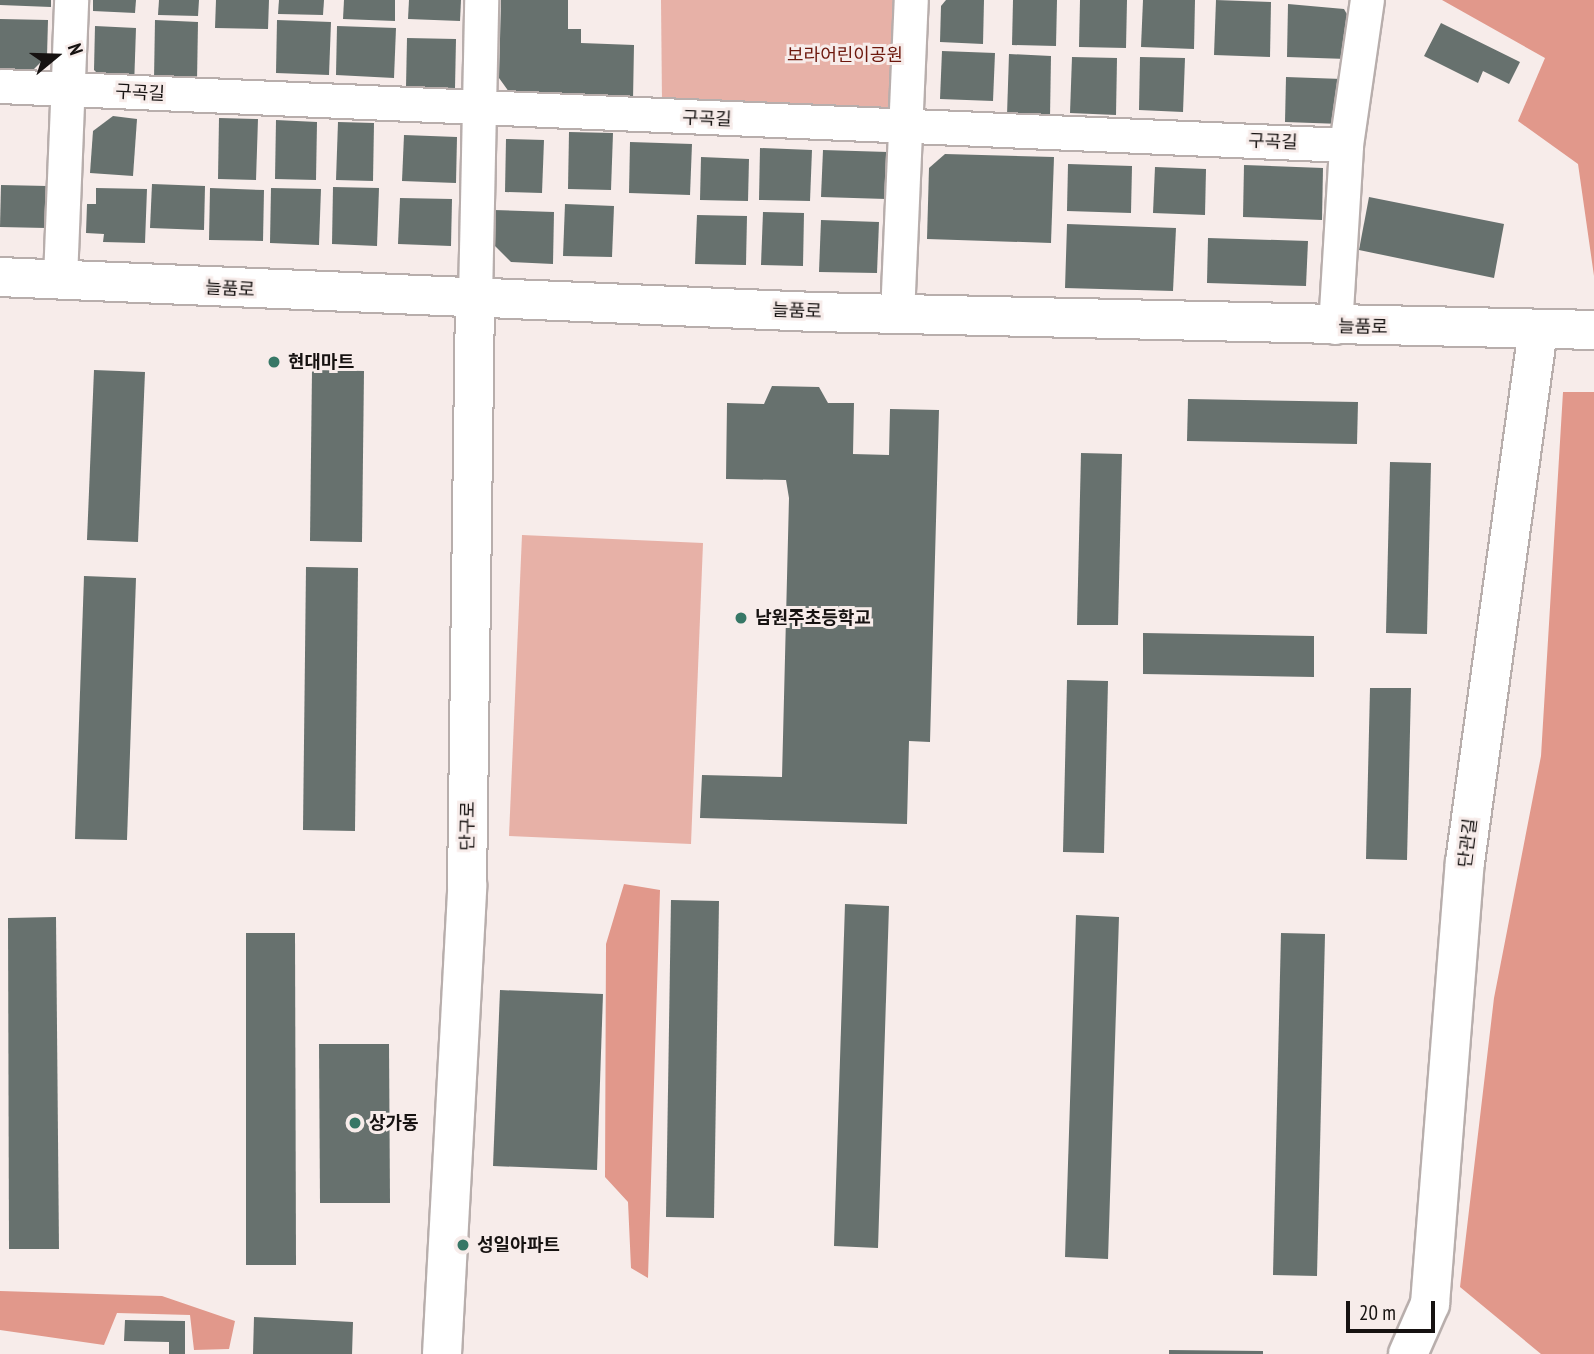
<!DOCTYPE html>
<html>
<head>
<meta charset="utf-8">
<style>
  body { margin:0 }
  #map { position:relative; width:1594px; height:1354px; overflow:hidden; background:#f7ecea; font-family:"PT Sans Narrow","Noto Sans KR",sans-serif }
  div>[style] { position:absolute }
  .green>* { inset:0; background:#e7b1a7 }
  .forest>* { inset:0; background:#e1988b }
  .building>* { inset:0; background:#67716e }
  .roads { filter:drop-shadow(2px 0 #b8aeac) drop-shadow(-2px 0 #b8aeac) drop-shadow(0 2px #b8aeac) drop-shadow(0 -2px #b8aeac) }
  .minor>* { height:33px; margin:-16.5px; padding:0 16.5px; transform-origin:16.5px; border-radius:16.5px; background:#fff }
  .tertiary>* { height:38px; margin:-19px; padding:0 19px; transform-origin:19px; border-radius:19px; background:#fff }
  .dots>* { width:19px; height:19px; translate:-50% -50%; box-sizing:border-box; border:4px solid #f7ecea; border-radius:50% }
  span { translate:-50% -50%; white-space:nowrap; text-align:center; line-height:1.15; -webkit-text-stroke:6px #f7ecea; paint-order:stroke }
  .park-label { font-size:18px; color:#6d180d }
  .street-label { font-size:18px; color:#161211 }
  .poi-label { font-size:18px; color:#161211; font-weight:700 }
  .left { translate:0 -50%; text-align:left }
  .north { position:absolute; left:21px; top:21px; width:70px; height:70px; -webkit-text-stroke:5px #f7ecea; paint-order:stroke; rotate:71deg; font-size:19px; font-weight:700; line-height:28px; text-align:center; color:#161211 }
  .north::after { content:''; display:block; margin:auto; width:24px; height:32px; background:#161211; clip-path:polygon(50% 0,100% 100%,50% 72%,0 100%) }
  .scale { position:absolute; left:1346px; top:1301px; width:89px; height:32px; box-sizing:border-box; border:4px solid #161211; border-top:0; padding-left:9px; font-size:21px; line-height:24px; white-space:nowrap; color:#161211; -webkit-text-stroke:5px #f7ecea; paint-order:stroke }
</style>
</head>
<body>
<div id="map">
  <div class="green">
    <div style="clip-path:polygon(661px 0,900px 0,895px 109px,662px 102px)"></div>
    <div style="clip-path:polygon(522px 535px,703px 543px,691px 844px,509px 836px)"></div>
  </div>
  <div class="forest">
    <div style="clip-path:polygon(1442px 0,1594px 0,1594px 276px,1578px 164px,1518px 121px,1545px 58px)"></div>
    <div style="clip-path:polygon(1563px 392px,1594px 392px,1594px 1354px,1541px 1354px,1460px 1287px,1494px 998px,1541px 756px)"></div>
    <div style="clip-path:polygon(624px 884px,660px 890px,648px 1278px,631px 1268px,628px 1202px,605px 1177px,606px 944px)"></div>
    <div style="clip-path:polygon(0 1291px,162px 1296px,235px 1321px,229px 1349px,194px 1350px,190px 1315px,117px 1313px,104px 1345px,0 1330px)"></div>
  </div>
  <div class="building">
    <div style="clip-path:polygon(0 0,51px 0,51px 7px,0 5px)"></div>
    <div style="clip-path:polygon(93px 0,136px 0,135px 13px,93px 11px)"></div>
    <div style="clip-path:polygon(159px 0,199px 0,198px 16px,158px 15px)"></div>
    <div style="clip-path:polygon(216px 0,269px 0,268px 29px,215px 28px)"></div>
    <div style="clip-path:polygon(279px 0,324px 0,323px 15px,278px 14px)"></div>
    <div style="clip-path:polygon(344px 0,395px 0,395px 21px,343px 19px)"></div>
    <div style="clip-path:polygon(409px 0,461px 0,460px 21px,408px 19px)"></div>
    <div style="clip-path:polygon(501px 0,568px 0,568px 29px,581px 29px,581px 43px,634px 45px,633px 100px,512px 96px,499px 78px)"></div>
    <div style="clip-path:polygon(946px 0,984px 0,983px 44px,940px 42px,941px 6px)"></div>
    <div style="clip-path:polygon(1013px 0,1057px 0,1056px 46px,1012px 45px)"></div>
    <div style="clip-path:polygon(1080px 0,1127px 0,1126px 48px,1079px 47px)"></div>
    <div style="clip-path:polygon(1143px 0,1195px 0,1194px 49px,1141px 47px)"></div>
    <div style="clip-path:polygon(1216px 0,1271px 2px,1270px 57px,1214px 55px)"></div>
    <div style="clip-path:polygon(1288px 4px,1344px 9px,1348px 16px,1347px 59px,1287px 57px)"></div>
    <div style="clip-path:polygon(0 19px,48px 20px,47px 56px,29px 74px,0 73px)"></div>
    <div style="clip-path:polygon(155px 20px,198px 22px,197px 81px,154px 79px)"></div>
    <div style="clip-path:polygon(277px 20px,331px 22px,329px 75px,276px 73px)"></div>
    <div style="clip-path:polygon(1441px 23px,1520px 62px,1509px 84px,1483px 71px,1478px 83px,1424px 56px)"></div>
    <div style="clip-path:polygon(95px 26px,136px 28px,134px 87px,111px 86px,94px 70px)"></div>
    <div style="clip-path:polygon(337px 26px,396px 28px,394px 78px,336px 75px)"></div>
    <div style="clip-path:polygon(407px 38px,456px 39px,455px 88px,406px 87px)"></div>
    <div style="clip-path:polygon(942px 51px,995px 53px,993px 101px,940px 99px)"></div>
    <div style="clip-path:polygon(1009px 54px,1051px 56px,1050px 117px,1007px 115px)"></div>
    <div style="clip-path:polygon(1072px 57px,1117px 58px,1116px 115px,1070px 113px)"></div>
    <div style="clip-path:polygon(1140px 57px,1185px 58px,1183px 112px,1139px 110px)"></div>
    <div style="clip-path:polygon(1286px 77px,1342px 79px,1341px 124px,1285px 122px)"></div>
    <div style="clip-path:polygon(113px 116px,137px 119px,133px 176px,90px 173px,93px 131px)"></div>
    <div style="clip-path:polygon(219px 118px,258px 119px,256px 180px,218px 179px)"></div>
    <div style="clip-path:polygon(276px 120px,317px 122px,316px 180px,275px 179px)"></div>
    <div style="clip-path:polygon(338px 122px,374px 123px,373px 181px,336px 180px)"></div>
    <div style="clip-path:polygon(569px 132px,613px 133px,611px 190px,568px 189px)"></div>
    <div style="clip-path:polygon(404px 135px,457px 137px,456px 183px,402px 181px)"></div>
    <div style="clip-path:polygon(506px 139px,544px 140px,542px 193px,505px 192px)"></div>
    <div style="clip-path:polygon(630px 142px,692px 144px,690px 195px,629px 193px)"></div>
    <div style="clip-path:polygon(760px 148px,812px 150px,810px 201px,759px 200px)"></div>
    <div style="clip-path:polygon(823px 150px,888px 152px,886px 199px,821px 197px)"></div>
    <div style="clip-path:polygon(945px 154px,1054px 157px,1051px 243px,927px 239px,929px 168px)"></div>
    <div style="clip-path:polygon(701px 157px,749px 159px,748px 201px,700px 200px)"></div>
    <div style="clip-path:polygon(1068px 164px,1132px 166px,1131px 213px,1067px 211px)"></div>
    <div style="clip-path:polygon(1244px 165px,1323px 168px,1322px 220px,1243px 217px)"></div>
    <div style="clip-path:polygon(1155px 167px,1206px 169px,1205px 215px,1153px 213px)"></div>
    <div style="clip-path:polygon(152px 184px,205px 186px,204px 230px,150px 228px)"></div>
    <div style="clip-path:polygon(1px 185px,47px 186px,46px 228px,0 227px)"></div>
    <div style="clip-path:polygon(333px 187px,379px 188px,377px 246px,332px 244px)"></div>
    <div style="clip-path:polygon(96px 188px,147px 189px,145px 243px,103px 242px,104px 234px,86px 233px,87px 204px,96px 204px)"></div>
    <div style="clip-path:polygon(210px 188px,264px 190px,263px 241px,209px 240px)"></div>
    <div style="clip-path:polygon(271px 188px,321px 189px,319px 245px,270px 243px)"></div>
    <div style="clip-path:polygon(1369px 197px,1504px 224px,1494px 278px,1359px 250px)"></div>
    <div style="clip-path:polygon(400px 198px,452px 199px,451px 246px,398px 244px)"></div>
    <div style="clip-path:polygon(565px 204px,614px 206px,612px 257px,563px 256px)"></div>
    <div style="clip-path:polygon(494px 210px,554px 212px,553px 264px,511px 262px,493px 244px)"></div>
    <div style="clip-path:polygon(763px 212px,804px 213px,803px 266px,761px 265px)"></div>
    <div style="clip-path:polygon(697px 215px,747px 216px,746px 265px,695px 264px)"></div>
    <div style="clip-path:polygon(821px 220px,879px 222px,877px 273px,819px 272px)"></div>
    <div style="clip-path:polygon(1067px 224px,1176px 228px,1173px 291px,1065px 288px)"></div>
    <div style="clip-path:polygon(1208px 238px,1308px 241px,1306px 286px,1207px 283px)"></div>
    <div style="clip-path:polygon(94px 370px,145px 372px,138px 542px,87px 540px)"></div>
    <div style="clip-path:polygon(312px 370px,364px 371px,362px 542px,310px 541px)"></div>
    <div style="clip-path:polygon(772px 386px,819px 387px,828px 403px,854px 403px,853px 454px,889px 455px,890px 409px,939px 410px,930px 742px,909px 741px,907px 824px,700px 818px,702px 775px,782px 777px,789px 498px,786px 480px,726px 479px,727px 403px,764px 404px)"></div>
    <div style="clip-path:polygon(1188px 399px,1358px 402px,1357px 444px,1187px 441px)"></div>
    <div style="clip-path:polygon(1081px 453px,1122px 454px,1118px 625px,1077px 625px)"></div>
    <div style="clip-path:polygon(1390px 462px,1431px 463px,1427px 634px,1386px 633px)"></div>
    <div style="clip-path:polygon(306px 567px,358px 568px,355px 831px,303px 830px)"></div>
    <div style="clip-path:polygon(84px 576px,136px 578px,127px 840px,75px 839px)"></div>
    <div style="clip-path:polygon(1143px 633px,1314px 636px,1314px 677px,1143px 674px)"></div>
    <div style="clip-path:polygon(1067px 680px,1108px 681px,1104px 853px,1063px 852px)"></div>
    <div style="clip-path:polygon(1370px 688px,1411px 688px,1407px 860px,1366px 859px)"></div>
    <div style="clip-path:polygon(671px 900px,719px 901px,714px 1218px,666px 1217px)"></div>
    <div style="clip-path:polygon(845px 904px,889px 906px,878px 1248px,834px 1246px)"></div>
    <div style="clip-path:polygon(1076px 915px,1119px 917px,1108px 1259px,1065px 1257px)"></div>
    <div style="clip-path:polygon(56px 917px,59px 1249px,9px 1249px,8px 918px)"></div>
    <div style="clip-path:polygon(246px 933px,295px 933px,296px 1265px,246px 1265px)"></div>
    <div style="clip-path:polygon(1281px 933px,1325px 934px,1317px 1276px,1273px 1275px)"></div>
    <div style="clip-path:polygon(500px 990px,603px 994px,597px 1170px,493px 1166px)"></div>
    <div style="clip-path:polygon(319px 1044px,389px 1044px,390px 1203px,320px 1203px)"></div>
    <div style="clip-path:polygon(254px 1317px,353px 1322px,352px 1354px,253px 1354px)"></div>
    <div style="clip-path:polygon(125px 1320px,185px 1321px,185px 1354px,169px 1354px,169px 1342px,124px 1341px)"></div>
    <div style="clip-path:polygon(1169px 1350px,1263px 1351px,1263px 1354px,1169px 1354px)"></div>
  </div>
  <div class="roads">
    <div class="minor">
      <div style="left:0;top:86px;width:1347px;rotate:2.51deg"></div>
      <div style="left:60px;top:278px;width:278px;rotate:-87.7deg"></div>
      <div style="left:475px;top:298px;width:298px;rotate:-88.8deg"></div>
      <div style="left:897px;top:315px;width:315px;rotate:-87.5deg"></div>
      <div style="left:1335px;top:327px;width:182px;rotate:-86.5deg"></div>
      <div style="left:1346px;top:145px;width:147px;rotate:-81.8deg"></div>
    </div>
    <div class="tertiary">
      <div style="left:0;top:277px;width:816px;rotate:2.46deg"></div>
      <div style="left:815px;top:312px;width:779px;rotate:1.32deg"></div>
      <div style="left:442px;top:1354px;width:469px;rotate:-86.9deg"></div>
      <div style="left:467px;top:886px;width:588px;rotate:-89.22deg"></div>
      <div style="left:1408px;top:1354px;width:55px;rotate:-66.3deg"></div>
      <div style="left:1430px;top:1304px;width:443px;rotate:-85.5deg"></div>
      <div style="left:1465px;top:862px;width:537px;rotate:-82.19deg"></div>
    </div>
  </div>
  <div class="dots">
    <div style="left:274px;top:362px;background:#377766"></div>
    <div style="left:741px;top:618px;background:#377766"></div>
    <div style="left:355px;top:1123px;background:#377766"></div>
    <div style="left:463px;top:1245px;background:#377766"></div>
  </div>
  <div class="park-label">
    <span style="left:845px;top:55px">보라어린이공원</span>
  </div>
  <div class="street-label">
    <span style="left:140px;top:93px;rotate:3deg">구곡길</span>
    <span style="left:707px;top:119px;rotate:2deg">구곡길</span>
    <span style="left:1273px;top:142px;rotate:2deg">구곡길</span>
    <span style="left:230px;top:289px;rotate:3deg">늘품로</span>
    <span style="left:797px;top:311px;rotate:2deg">늘품로</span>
    <span style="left:1363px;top:327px;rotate:1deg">늘품로</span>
    <span style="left:468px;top:826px;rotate:-89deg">단구로</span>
    <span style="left:1468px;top:843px;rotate:-83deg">단관길</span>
  </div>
  <div class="poi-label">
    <span class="left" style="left:288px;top:362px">현대마트</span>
    <span class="left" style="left:755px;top:618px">남원주초등학교</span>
    <span class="left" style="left:369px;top:1123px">상가동</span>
    <span class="left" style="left:477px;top:1245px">성일아파트</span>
  </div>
  <div class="north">N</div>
  <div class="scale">20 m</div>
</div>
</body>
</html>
